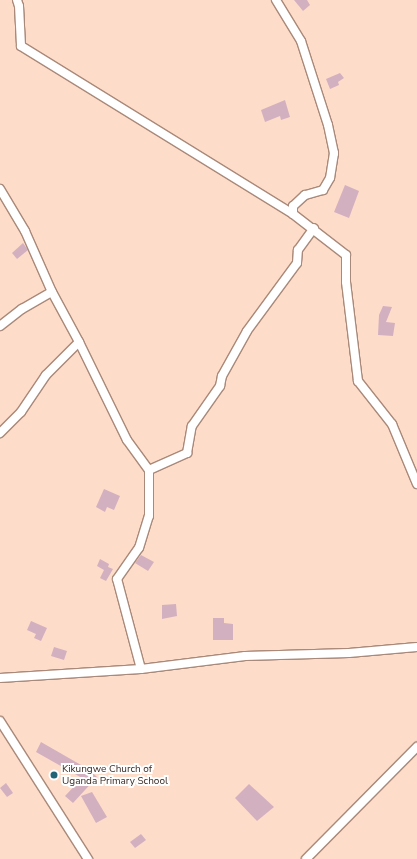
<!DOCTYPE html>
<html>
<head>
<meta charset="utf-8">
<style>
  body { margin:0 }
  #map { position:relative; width:417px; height:859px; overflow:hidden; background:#fedcca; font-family:"Nunito Sans",sans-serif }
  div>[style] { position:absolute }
  .building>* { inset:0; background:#d3b0bf }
  .roads { filter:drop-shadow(1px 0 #a98979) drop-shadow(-1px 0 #a98979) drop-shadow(0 1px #a98979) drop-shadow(0 -1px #a98979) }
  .street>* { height:8px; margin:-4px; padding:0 4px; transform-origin:4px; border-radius:4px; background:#fff }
  .dots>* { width:11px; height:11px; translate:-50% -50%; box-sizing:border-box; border:2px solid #fff; border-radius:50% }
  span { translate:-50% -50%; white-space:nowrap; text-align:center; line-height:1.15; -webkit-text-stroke:4px #fff; paint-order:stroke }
  .poi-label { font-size:10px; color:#372a24 }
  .left { translate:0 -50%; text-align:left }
</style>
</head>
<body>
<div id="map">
  <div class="building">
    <div style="clip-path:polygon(294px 0,307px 0,310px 5px,303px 11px)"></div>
    <div style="clip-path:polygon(340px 73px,344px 78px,338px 82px,339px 85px,330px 89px,326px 79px)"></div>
    <div style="clip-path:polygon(285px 100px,290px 117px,281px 120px,280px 116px,265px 122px,261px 110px)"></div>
    <div style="clip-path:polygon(345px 185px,359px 191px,349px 218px,334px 212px)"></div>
    <div style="clip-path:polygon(23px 243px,28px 250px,17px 259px,12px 253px)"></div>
    <div style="clip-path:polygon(383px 306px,392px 307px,386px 322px,395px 323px,393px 336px,378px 335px,379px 315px)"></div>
    <div style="clip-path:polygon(104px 489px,120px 496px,114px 510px,107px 507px,105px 512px,96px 507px)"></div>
    <div style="clip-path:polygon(141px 555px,154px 562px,148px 571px,135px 563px)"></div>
    <div style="clip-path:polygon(100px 559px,109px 564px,108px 567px,113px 569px,106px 581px,100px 578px,104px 570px,97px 566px)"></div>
    <div style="clip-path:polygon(176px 604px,177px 616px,162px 619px,162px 605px)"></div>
    <div style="clip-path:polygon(213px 618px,224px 618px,224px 623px,233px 624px,233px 640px,213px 640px)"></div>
    <div style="clip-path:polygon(31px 621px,47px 628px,41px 641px,34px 638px,36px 634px,27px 630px)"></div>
    <div style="clip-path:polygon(54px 647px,67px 651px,64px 660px,51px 656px)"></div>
    <div style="clip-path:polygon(41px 742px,88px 769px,97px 777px,73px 803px,65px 796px,82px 778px,36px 752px)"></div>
    <div style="clip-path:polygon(6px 783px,13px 793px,7px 797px,0 788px)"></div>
    <div style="clip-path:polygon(249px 784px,274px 807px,257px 821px,235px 798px)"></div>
    <div style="clip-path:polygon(92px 792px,107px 817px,96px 823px,81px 796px)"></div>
    <div style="clip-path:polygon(141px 834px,146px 840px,135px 848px,130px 842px)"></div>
  </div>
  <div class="roads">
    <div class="street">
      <div style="left:17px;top:0;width:6px;rotate:72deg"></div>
      <div style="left:19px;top:6px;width:40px;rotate:87.1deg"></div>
      <div style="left:21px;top:46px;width:320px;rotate:31.7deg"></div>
      <div style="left:276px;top:0;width:48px;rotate:58.6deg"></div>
      <div style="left:301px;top:41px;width:88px;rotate:72.2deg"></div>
      <div style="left:328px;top:125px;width:29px;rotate:78deg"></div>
      <div style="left:334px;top:153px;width:25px;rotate:99deg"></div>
      <div style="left:330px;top:178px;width:14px;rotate:120deg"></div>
      <div style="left:323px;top:190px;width:19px;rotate:164deg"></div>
      <div style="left:305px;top:195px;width:16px;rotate:137deg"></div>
      <div style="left:293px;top:206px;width:8px;rotate:90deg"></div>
      <div style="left:293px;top:214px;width:67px;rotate:37.7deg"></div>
      <div style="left:346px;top:255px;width:27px;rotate:90deg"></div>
      <div style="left:346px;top:282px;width:100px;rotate:83.1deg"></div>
      <div style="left:358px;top:381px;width:55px;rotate:51.7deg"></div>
      <div style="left:392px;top:424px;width:65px;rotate:67.4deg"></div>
      <div style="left:0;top:189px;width:49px;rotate:59.2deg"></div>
      <div style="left:25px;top:231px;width:67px;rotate:66.1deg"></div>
      <div style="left:52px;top:292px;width:57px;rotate:61.6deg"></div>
      <div style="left:79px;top:342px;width:47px;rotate:135deg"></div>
      <div style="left:46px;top:375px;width:45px;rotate:124deg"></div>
      <div style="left:21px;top:412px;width:30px;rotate:135deg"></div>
      <div style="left:0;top:326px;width:28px;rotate:-38deg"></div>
      <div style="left:22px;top:309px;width:34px;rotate:-30deg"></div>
      <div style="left:79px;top:342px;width:109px;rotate:63.9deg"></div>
      <div style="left:127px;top:440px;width:37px;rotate:54deg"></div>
      <div style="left:149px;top:470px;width:42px;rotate:-24.1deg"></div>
      <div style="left:187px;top:453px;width:27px;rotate:-80deg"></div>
      <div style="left:192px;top:426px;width:49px;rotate:-55deg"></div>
      <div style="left:220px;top:386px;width:10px;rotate:-79deg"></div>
      <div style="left:222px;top:376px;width:51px;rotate:-60.9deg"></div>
      <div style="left:247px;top:331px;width:84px;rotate:-53.7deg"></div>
      <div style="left:297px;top:263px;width:13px;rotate:-86deg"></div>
      <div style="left:298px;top:250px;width:27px;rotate:-54deg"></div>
      <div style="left:141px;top:669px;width:93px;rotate:-104.9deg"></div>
      <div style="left:117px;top:579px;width:38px;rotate:-55deg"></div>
      <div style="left:139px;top:548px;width:34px;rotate:-73deg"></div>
      <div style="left:149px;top:516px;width:46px;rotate:-90deg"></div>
      <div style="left:0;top:678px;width:141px;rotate:-3.7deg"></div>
      <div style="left:141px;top:669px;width:105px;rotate:-7.1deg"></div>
      <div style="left:245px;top:656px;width:104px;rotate:-1.7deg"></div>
      <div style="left:349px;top:653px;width:68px;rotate:-5deg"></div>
      <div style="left:0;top:721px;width:164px;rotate:57.5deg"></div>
      <div style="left:306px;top:859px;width:158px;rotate:-45.3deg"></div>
    </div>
  </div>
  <div class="dots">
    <div style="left:54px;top:775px;background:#206476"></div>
  </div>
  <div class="poi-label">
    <span class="left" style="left:62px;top:775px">Kikungwe Church of<br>Uganda Primary School</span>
  </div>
</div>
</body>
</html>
